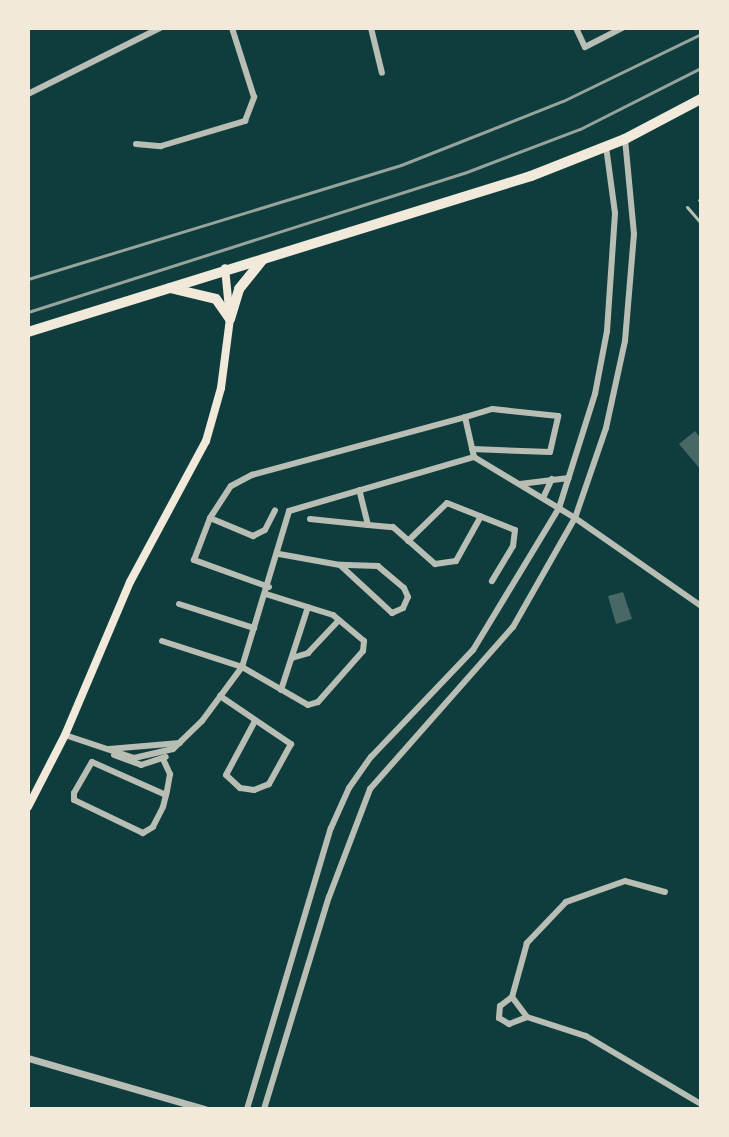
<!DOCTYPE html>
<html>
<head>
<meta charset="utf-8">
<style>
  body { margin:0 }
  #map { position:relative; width:729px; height:1137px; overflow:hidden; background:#0f3d3e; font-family:Georgia,serif }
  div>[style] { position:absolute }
  .building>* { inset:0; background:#486865 }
  .service>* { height:3px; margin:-1.5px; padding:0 1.5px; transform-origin:1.5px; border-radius:1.5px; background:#b8beb3 }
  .minor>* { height:6px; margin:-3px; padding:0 3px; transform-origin:3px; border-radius:3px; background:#b8beb3 }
  .tertiary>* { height:7px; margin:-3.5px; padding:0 3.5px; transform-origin:3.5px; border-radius:3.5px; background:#b8beb3 }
  .secondary>* { height:8px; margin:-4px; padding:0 4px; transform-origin:4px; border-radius:4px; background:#f1e9da }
  .trunk>* { height:10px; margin:-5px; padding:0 5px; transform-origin:5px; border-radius:5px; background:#f1e9da }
  .rail>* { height:3px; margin:-1.5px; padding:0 1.5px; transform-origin:1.5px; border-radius:1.5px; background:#97a49c }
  span { translate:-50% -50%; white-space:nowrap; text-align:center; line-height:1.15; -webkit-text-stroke:6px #f1e9da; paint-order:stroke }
  .frame { position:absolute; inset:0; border:30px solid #f1e9da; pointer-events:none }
</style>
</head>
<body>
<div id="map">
  <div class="building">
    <div style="clip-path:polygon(695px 431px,701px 439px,701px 470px,679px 444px)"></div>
    <div style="clip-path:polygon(623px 592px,632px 619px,616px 624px,608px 596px)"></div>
  </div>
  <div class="service">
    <div style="left:699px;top:200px;width:3px;rotate:45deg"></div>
    <div style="left:687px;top:207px;width:21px;rotate:49deg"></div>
  </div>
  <div class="minor">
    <div style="left:371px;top:28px;width:46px;rotate:76.3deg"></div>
    <div style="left:576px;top:28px;width:21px;rotate:65deg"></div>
    <div style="left:585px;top:47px;width:42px;rotate:-27.2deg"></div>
    <div style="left:28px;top:94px;width:148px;rotate:-26.6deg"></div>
    <div style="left:136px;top:144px;width:25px;rotate:5deg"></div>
    <div style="left:161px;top:146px;width:88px;rotate:-16.6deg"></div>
    <div style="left:245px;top:121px;width:26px;rotate:-69deg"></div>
    <div style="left:254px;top:97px;width:72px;rotate:-107.7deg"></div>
    <div style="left:472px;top:449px;width:78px;rotate:2.2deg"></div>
    <div style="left:550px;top:452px;width:37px;rotate:-77deg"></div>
    <div style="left:558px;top:416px;width:66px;rotate:-173.9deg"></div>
    <div style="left:492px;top:409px;width:28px;rotate:163deg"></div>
    <div style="left:465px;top:417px;width:41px;rotate:77.3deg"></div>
    <div style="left:520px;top:484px;width:49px;rotate:-7deg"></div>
    <div style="left:543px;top:498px;width:21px;rotate:-65deg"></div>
    <div style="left:210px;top:518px;width:47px;rotate:22.7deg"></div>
    <div style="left:253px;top:536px;width:13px;rotate:-27deg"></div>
    <div style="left:265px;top:530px;width:22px;rotate:-63deg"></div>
    <div style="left:310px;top:519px;width:58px;rotate:5.9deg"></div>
    <div style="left:368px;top:525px;width:36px;rotate:-104deg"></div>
    <div style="left:368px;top:525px;width:25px;rotate:5deg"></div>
    <div style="left:393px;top:527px;width:56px;rotate:41.4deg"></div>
    <div style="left:435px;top:564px;width:21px;rotate:-8deg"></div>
    <div style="left:456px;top:561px;width:51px;rotate:-60.9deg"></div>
    <div style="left:408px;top:541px;width:54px;rotate:-44.3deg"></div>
    <div style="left:447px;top:503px;width:73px;rotate:21.7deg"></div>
    <div style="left:515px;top:530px;width:16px;rotate:97deg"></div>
    <div style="left:513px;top:546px;width:41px;rotate:121deg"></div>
    <div style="left:279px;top:554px;width:62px;rotate:10.2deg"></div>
    <div style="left:340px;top:565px;width:71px;rotate:42.7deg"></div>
    <div style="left:392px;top:613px;width:12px;rotate:-24deg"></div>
    <div style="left:403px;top:608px;width:12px;rotate:-66deg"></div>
    <div style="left:408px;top:597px;width:10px;rotate:-114deg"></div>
    <div style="left:404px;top:588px;width:34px;rotate:-140deg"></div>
    <div style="left:378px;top:566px;width:38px;rotate:-178deg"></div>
    <div style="left:269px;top:587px;width:80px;rotate:-160.2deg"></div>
    <div style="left:194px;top:560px;width:45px;rotate:-69.1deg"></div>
    <div style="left:210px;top:518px;width:38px;rotate:-57deg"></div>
    <div style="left:231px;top:486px;width:24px;rotate:-28deg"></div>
    <div style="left:252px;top:475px;width:221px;rotate:-15.2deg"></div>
    <div style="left:179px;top:604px;width:79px;rotate:17.7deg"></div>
    <div style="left:162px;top:641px;width:84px;rotate:18deg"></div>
    <div style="left:242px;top:667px;width:76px;rotate:29.9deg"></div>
    <div style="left:308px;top:705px;width:10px;rotate:-17deg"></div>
    <div style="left:318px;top:702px;width:68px;rotate:-48.6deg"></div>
    <div style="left:363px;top:651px;width:10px;rotate:-84deg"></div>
    <div style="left:364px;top:641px;width:40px;rotate:-140deg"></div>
    <div style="left:333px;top:615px;width:70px;rotate:-162.6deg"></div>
    <div style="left:292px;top:658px;width:17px;rotate:-17deg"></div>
    <div style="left:308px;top:653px;width:45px;rotate:-46.8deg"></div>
    <div style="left:281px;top:690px;width:87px;rotate:-72deg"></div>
    <div style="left:220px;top:696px;width:86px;rotate:34.1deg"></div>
    <div style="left:291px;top:744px;width:46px;rotate:118.8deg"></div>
    <div style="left:269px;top:784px;width:16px;rotate:158deg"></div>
    <div style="left:254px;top:790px;width:14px;rotate:-172deg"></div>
    <div style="left:240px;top:788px;width:19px;rotate:-137deg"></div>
    <div style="left:226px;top:775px;width:61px;rotate:-61.8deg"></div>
    <div style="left:65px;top:735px;width:73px;rotate:18.4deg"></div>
    <div style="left:134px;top:758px;width:40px;rotate:-13deg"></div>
    <div style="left:173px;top:749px;width:40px;rotate:-44deg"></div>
    <div style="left:202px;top:721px;width:67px;rotate:-53.5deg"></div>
    <div style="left:242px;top:667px;width:163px;rotate:-73.2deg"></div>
    <div style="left:289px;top:511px;width:193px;rotate:-16.3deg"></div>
    <div style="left:474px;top:457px;width:118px;rotate:31.1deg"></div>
    <div style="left:575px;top:518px;width:154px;rotate:34.9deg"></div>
    <div style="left:109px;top:749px;width:71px;rotate:-4.8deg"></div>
    <div style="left:114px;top:755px;width:29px;rotate:20deg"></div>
    <div style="left:141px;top:765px;width:26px;rotate:-18deg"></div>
    <div style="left:163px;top:759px;width:17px;rotate:65deg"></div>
    <div style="left:170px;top:774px;width:17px;rotate:100deg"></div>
    <div style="left:167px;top:791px;width:16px;rotate:104deg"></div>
    <div style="left:163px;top:807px;width:22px;rotate:117deg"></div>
    <div style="left:153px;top:827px;width:12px;rotate:149deg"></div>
    <div style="left:143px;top:833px;width:76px;rotate:-154.4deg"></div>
    <div style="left:74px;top:800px;width:7px;rotate:-90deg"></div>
    <div style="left:74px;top:793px;width:36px;rotate:-60deg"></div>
    <div style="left:92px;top:762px;width:81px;rotate:24deg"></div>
    <div style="left:665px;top:892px;width:41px;rotate:-164.6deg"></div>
    <div style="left:625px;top:881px;width:63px;rotate:160.4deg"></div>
    <div style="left:566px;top:902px;width:57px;rotate:133.6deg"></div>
    <div style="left:527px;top:943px;width:56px;rotate:105.5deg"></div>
    <div style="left:512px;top:997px;width:25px;rotate:53deg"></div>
    <div style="left:527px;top:1017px;width:62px;rotate:17.9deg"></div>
    <div style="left:586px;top:1036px;width:134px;rotate:30.6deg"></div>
    <div style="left:512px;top:997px;width:15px;rotate:143deg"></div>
    <div style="left:500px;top:1006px;width:12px;rotate:95deg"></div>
    <div style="left:499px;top:1018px;width:12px;rotate:31deg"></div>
    <div style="left:509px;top:1024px;width:19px;rotate:-21deg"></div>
    <div style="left:247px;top:1109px;width:293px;rotate:-73.4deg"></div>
    <div style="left:331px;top:828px;width:44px;rotate:-65.8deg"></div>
    <div style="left:349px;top:788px;width:38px;rotate:-55deg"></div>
    <div style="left:371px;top:757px;width:148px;rotate:-46.4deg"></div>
    <div style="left:473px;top:650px;width:166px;rotate:-58.8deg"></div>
    <div style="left:559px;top:508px;width:120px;rotate:-72.5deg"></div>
    <div style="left:595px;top:394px;width:64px;rotate:-79.2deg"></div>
    <div style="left:607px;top:331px;width:118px;rotate:-86.1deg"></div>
    <div style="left:615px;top:213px;width:68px;rotate:-97.7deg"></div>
    <div style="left:264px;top:1109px;width:222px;rotate:-73deg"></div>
    <div style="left:329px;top:897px;width:116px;rotate:-69.2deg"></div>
    <div style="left:370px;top:789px;width:216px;rotate:-48.6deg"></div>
    <div style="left:513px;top:627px;width:125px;rotate:-60.4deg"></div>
    <div style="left:575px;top:518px;width:95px;rotate:-71deg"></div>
    <div style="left:606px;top:428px;width:89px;rotate:-77.7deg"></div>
    <div style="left:625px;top:341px;width:107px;rotate:-85.2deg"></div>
    <div style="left:634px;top:234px;width:95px;rotate:-95.4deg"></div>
  </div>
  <div class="tertiary">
    <div style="left:28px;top:1058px;width:184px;rotate:16.1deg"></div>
  </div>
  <div class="secondary">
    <div style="left:28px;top:807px;width:81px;rotate:-62.8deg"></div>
    <div style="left:65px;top:735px;width:166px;rotate:-67deg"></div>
    <div style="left:130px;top:582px;width:160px;rotate:-61.7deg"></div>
    <div style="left:206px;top:441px;width:55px;rotate:-74.2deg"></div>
    <div style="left:221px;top:388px;width:70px;rotate:-82.6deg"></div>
    <div style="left:230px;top:319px;width:51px;rotate:-95.6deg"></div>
  </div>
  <div class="trunk">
    <div style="left:170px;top:288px;width:47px;rotate:13.4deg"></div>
    <div style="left:216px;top:299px;width:24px;rotate:55deg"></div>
    <div style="left:230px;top:319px;width:31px;rotate:-73deg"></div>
    <div style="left:239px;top:289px;width:38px;rotate:-51deg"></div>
    <div style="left:28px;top:332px;width:527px;rotate:-17.23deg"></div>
    <div style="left:531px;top:176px;width:101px;rotate:-21.5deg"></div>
    <div style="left:625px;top:139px;width:86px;rotate:-27.8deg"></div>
  </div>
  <div class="rail">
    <div style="left:28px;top:279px;width:390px;rotate:-17deg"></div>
    <div style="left:401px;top:165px;width:174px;rotate:-21.6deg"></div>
    <div style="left:563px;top:101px;width:153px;rotate:-25.9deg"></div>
    <div style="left:28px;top:312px;width:458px;rotate:-17.7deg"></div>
    <div style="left:464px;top:173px;width:124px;rotate:-20.8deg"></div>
    <div style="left:580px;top:129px;width:136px;rotate:-26.8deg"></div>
  </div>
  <div class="frame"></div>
</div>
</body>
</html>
